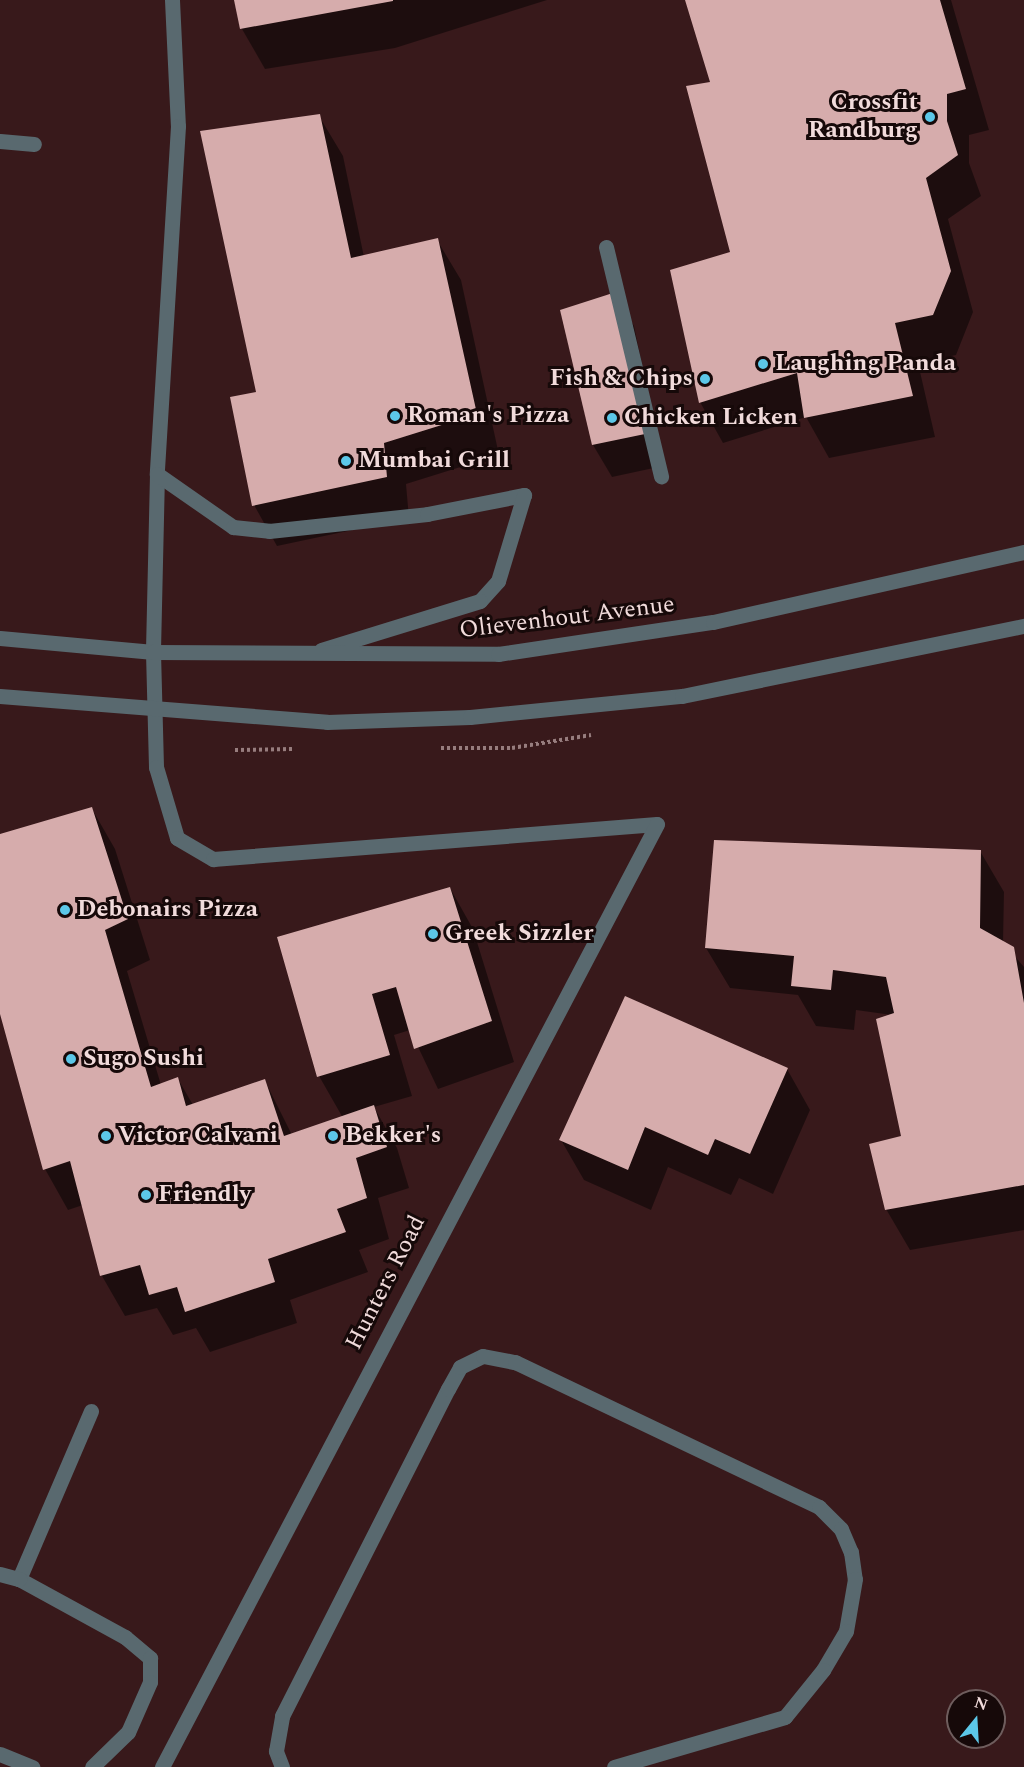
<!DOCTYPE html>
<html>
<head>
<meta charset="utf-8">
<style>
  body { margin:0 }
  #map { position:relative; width:1024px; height:1767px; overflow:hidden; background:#38191b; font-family:Spectral,serif }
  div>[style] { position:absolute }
  .shadow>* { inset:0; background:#0007 }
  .building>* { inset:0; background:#d6acac }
  .path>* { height:4px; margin-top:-2px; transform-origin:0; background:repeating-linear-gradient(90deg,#977d7e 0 3px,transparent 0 6px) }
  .minor>* { height:15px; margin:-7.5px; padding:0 7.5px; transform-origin:7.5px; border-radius:7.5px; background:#59696f }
  .dots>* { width:16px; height:16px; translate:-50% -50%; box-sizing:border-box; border:3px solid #160909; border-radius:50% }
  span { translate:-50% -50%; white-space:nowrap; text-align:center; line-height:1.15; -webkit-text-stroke:6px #160909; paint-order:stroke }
  .poi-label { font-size:24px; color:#f1dbdb; font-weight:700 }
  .right { translate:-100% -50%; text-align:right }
  .left { translate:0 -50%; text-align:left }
  .street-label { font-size:24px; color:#f1dbdb }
  .north { position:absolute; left:946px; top:1689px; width:60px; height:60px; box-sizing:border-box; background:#160909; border:2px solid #6e5d5d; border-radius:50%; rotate:18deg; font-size:16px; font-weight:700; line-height:24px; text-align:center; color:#f1dbdb }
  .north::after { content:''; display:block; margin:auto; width:21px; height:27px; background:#5cc7e8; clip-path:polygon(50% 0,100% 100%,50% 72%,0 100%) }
</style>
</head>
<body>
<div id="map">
  <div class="shadow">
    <div style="clip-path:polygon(235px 0,547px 0,395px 48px,265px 69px,242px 29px)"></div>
    <div style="clip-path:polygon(687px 0,951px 0,989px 130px,969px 135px,969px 163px,981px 196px,948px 219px,973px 312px,956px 355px,918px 363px,935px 437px,829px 458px,806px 417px,723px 443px,700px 402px,732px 253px,712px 83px)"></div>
    <div style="clip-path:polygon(319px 116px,343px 156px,364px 257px,437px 240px,461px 280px,499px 455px,406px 484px,409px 518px,277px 546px,254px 505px,258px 393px)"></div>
    <div style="clip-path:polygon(615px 294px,634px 326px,663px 466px,612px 477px,593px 445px)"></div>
    <div style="clip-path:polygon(92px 809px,115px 849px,150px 960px,127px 971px,161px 1085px,178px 1079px,193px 1105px,265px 1081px,292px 1135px,343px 1118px,319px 1076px,279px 938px,450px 888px,473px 929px,514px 1062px,438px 1089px,410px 1030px,394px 1035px,412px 1096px,374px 1107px,397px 1148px,409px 1188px,378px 1198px,389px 1239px,359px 1250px,368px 1272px,290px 1300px,297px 1323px,210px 1352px,196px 1328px,173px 1335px,157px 1308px,125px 1316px,102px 1276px,83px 1205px,68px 1210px,45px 1169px,0 1008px,0 835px)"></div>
    <div style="clip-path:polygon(980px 851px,1004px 892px,1003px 943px,1024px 967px,1024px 1230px,910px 1250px,886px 1209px,903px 1137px,892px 1015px,856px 1010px,854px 1030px,816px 1026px,798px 995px,730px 988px,706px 948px)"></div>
    <div style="clip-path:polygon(787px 1069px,810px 1110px,773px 1194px,739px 1178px,731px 1195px,668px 1167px,651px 1210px,584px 1180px,561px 1140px)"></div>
  </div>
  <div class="building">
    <div style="clip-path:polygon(234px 0,393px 0,393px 1px,240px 29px)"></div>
    <div style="clip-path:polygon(685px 0,940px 0,966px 89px,947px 94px,947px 121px,958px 155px,926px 178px,951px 271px,933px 315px,895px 323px,913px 396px,804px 418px,797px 373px,699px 403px,670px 270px,730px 252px,686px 86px,710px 82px)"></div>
    <div style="clip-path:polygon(320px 114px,351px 258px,438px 238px,477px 414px,384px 443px,387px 477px,252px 506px,230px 397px,256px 392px,200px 131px)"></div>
    <div style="clip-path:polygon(616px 292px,645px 434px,592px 445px,560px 310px)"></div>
    <div style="clip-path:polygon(92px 807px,128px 919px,105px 930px,151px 1087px,178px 1077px,186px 1106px,265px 1079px,284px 1136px,374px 1105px,387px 1147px,356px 1158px,367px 1198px,337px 1209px,346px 1232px,268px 1259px,275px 1282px,185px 1312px,177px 1287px,149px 1295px,140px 1265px,100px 1276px,70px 1161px,43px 1170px,0 1014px,0 834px)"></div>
    <div style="clip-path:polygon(714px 840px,981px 850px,980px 928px,1014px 947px,1024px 1003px,1024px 1185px,885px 1210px,869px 1144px,901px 1136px,876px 1019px,894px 1013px,886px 977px,833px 970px,831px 990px,791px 986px,794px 956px,705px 948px)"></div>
    <div style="clip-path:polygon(450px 887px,492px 1021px,414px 1049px,396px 987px,372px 994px,390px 1055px,317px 1077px,277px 937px)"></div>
    <div style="clip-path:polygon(625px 996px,788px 1068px,750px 1154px,715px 1139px,708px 1155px,645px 1127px,628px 1170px,559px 1140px)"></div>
  </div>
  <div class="path">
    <div style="left:441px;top:748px;width:71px"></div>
    <div style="left:512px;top:748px;width:80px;rotate:-9.3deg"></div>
    <div style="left:235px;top:750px;width:57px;rotate:-1deg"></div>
  </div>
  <div class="minor">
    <div style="left:172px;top:0;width:126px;rotate:87.3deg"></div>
    <div style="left:178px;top:126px;width:349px;rotate:93.5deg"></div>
    <div style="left:157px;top:474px;width:178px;rotate:91.3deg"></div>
    <div style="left:153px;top:652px;width:115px;rotate:88.5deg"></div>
    <div style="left:156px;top:767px;width:74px;rotate:73.5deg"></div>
    <div style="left:177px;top:838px;width:42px;rotate:30.3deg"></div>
    <div style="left:213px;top:859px;width:445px;rotate:-4.5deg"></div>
    <div style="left:0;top:141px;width:34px;rotate:5deg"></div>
    <div style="left:606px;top:247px;width:236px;rotate:76.5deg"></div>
    <div style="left:157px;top:474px;width:93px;rotate:34.9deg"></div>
    <div style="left:233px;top:527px;width:36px;rotate:6deg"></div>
    <div style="left:269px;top:531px;width:159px;rotate:-6.1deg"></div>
    <div style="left:427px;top:514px;width:99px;rotate:-11.1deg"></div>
    <div style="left:524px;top:495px;width:90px;rotate:106.8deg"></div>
    <div style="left:498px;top:581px;width:27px;rotate:132deg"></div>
    <div style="left:480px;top:601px;width:166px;rotate:162.9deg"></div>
    <div style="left:0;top:638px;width:154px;rotate:5.2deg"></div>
    <div style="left:153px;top:652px;width:345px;rotate:0.3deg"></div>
    <div style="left:498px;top:654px;width:217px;rotate:-8.5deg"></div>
    <div style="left:713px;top:622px;width:319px;rotate:-12.7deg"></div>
    <div style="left:0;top:696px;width:328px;rotate:4.5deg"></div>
    <div style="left:327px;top:722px;width:143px;rotate:-2deg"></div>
    <div style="left:470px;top:717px;width:213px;rotate:-5.7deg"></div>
    <div style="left:682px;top:696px;width:349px;rotate:-11.6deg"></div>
    <div style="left:91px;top:1411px;width:183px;rotate:113.2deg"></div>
    <div style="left:19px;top:1579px;width:121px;rotate:28.7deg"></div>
    <div style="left:125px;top:1637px;width:33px;rotate:40deg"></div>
    <div style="left:150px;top:1658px;width:24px;rotate:90deg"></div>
    <div style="left:150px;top:1682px;width:55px;rotate:113.7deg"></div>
    <div style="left:128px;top:1732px;width:50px;rotate:135.8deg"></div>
    <div style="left:0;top:1574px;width:20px;rotate:15deg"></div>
    <div style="left:0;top:1754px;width:35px;rotate:22deg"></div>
    <div style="left:162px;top:1767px;width:1065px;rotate:-62.3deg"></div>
    <div style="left:282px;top:1767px;width:17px;rotate:-111deg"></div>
    <div style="left:276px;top:1751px;width:36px;rotate:-80deg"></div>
    <div style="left:282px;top:1716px;width:367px;rotate:-63.1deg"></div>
    <div style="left:448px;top:1389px;width:25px;rotate:-61deg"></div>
    <div style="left:460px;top:1367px;width:25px;rotate:-26deg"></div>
    <div style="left:483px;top:1356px;width:33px;rotate:11deg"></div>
    <div style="left:515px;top:1362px;width:337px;rotate:25.5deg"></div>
    <div style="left:819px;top:1507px;width:31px;rotate:45deg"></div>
    <div style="left:841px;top:1529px;width:25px;rotate:67deg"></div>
    <div style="left:851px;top:1552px;width:27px;rotate:82deg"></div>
    <div style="left:855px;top:1579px;width:53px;rotate:99.8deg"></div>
    <div style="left:846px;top:1631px;width:45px;rotate:120.5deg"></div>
    <div style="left:823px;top:1670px;width:60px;rotate:129deg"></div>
    <div style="left:785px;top:1717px;width:178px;rotate:163.7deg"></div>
  </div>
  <div class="dots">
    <div style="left:930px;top:117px;background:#5cc7e8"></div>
    <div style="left:763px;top:364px;background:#5cc7e8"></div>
    <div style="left:705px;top:379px;background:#5cc7e8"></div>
    <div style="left:395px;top:416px;background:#5cc7e8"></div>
    <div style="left:612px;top:418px;background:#5cc7e8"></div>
    <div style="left:346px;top:461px;background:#5cc7e8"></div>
    <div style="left:65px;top:910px;background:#5cc7e8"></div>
    <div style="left:433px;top:934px;background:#5cc7e8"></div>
    <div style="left:71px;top:1059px;background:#5cc7e8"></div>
    <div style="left:106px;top:1136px;background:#5cc7e8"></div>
    <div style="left:333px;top:1136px;background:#5cc7e8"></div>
    <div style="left:146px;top:1195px;background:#5cc7e8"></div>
  </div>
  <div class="poi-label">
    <span class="right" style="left:918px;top:117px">Crossfit<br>Randburg</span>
    <span class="left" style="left:775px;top:364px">Laughing Panda</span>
    <span class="right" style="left:693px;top:379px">Fish &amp; Chips</span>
    <span class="left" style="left:407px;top:416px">Roman's Pizza</span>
    <span class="left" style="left:624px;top:418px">Chicken Licken</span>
    <span class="left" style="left:358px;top:461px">Mumbai Grill</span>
    <span class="left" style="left:77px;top:910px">Debonairs Pizza</span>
    <span class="left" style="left:445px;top:934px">Greek Sizzler</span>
    <span class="left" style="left:83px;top:1059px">Sugo Sushi</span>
    <span class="left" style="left:118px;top:1136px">Victor Calvani</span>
    <span class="left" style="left:345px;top:1136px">Bekker's</span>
    <span class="left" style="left:158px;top:1195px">Friendly</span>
  </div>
  <div class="street-label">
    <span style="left:567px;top:618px;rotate:-7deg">Olievenhout Avenue</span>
    <span style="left:386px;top:1283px;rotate:-63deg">Hunters Road</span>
  </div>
  <div class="north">N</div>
</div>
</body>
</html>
